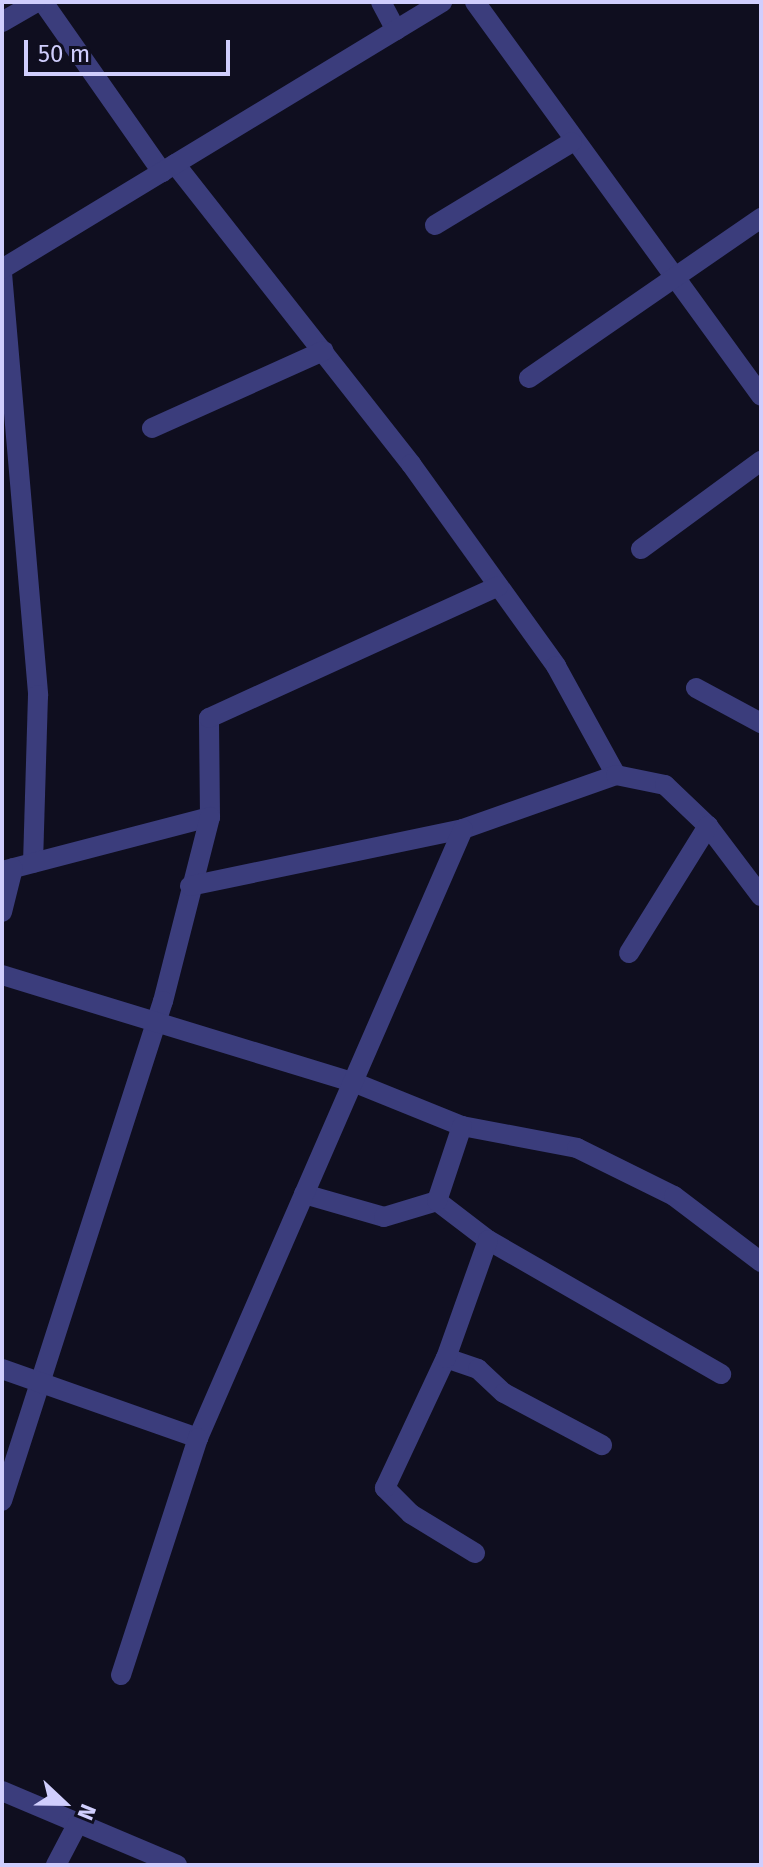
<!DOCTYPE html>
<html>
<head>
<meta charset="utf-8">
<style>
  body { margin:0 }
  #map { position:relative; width:763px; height:1867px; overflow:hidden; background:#0f0e1f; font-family:"Fira Sans",sans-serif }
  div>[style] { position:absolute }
  .minor>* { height:20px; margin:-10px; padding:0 10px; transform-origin:10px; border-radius:10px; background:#3b3d7c }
  .tertiary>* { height:20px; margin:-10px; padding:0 10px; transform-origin:10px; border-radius:10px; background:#3b3d7c }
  span { translate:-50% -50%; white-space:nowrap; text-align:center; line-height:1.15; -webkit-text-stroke:8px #0f0e1f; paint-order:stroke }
  .frame { position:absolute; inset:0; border:4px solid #d0cefd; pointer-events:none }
  .north { position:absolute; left:24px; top:1763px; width:80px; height:80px; -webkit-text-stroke:6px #0f0e1f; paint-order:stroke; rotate:112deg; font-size:22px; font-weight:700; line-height:32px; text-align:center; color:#d0cefd }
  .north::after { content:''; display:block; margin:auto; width:28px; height:36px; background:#d0cefd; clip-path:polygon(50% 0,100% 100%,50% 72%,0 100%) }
  .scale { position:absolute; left:24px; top:40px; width:206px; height:36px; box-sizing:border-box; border:4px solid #d0cefd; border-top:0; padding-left:10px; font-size:24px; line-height:28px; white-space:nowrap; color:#d0cefd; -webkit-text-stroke:6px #0f0e1f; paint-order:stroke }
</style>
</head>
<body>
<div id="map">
  <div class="minor">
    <div style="left:43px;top:2px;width:208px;rotate:55deg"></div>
    <div style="left:381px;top:2px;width:32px;rotate:62deg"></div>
    <div style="left:475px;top:2px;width:487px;rotate:54deg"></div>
    <div style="left:2px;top:22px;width:39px;rotate:-30deg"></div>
    <div style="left:175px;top:164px;width:382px;rotate:51.8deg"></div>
    <div style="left:411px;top:464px;width:249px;rotate:54.3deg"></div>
    <div style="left:556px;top:666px;width:124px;rotate:61.2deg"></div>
    <div style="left:435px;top:225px;width:160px;rotate:-31.2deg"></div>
    <div style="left:2px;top:273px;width:424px;rotate:85.1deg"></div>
    <div style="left:38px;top:695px;width:168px;rotate:91.7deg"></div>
    <div style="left:529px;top:378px;width:282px;rotate:-34.6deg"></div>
    <div style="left:152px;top:428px;width:188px;rotate:-24.2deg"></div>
    <div style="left:641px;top:549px;width:149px;rotate:-36.3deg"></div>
    <div style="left:696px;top:688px;width:74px;rotate:28.3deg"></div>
    <div style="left:210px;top:817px;width:99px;rotate:-90.6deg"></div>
    <div style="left:209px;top:718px;width:318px;rotate:-24.5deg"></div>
    <div style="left:2px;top:871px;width:215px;rotate:-14.6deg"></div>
    <div style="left:210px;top:817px;width:190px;rotate:104.3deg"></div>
    <div style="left:163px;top:1001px;width:525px;rotate:107.85deg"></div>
    <div style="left:190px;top:886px;width:279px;rotate:-11.8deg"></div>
    <div style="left:463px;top:829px;width:162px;rotate:-19.4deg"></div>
    <div style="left:616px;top:775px;width:50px;rotate:11.5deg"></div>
    <div style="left:665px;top:785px;width:59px;rotate:43.6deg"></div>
    <div style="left:708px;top:826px;width:88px;rotate:52.9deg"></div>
    <div style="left:2px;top:912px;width:45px;rotate:-76deg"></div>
    <div style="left:629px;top:953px;width:150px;rotate:-58.1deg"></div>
    <div style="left:2px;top:975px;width:367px;rotate:17deg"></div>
    <div style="left:353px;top:1082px;width:118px;rotate:22deg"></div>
    <div style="left:462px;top:1126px;width:117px;rotate:10.8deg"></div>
    <div style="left:577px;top:1148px;width:108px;rotate:26.3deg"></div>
    <div style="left:674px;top:1196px;width:109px;rotate:37.2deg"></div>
    <div style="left:304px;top:1194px;width:83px;rotate:16deg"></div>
    <div style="left:384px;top:1217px;width:55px;rotate:-16.8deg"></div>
    <div style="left:437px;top:1201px;width:64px;rotate:37.4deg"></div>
    <div style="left:488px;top:1240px;width:269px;rotate:29.9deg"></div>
    <div style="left:437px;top:1201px;width:79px;rotate:-71.6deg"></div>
    <div style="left:446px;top:1358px;width:34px;rotate:19deg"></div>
    <div style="left:478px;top:1369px;width:35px;rotate:43deg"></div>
    <div style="left:504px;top:1393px;width:111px;rotate:28deg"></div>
    <div style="left:2px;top:1369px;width:208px;rotate:19.4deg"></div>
    <div style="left:198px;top:1438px;width:664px;rotate:-66.48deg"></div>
    <div style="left:475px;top:1553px;width:75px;rotate:-148.6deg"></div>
    <div style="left:411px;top:1514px;width:37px;rotate:-135deg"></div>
    <div style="left:385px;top:1488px;width:144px;rotate:-64.9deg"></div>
    <div style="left:446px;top:1358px;width:125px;rotate:-70.4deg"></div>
    <div style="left:121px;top:1675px;width:249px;rotate:-72deg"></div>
    <div style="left:2px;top:1791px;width:190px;rotate:22.9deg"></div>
    <div style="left:56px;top:1865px;width:47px;rotate:-62.4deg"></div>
  </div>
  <div class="tertiary">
    <div style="left:2px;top:269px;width:515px;rotate:-31.25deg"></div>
  </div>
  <div class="frame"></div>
  <div class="north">N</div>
  <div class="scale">50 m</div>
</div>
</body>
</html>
